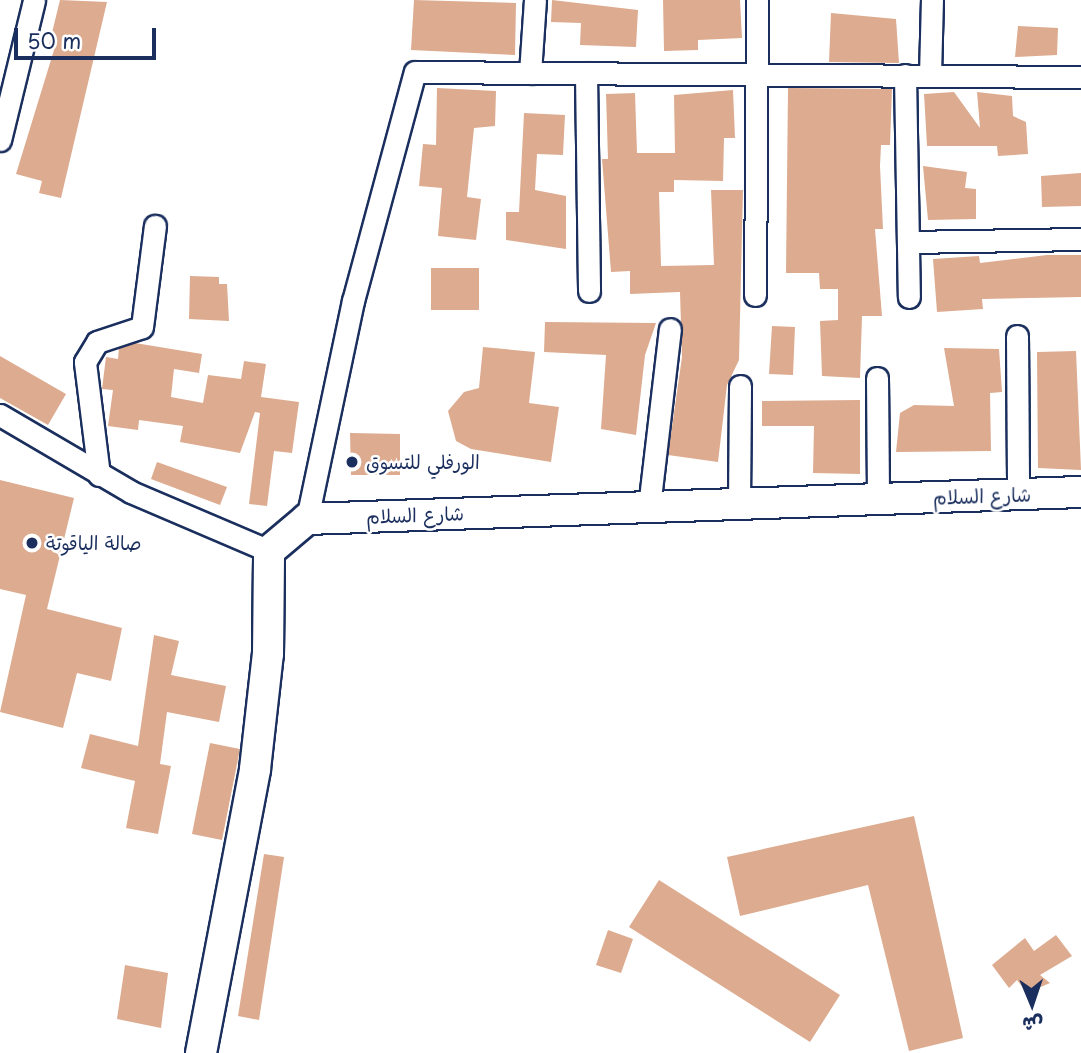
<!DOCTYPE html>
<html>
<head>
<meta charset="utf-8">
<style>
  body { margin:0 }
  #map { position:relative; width:1081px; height:1053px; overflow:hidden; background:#fff; font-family:"Playpen Sans","Playpen Sans Arabic",sans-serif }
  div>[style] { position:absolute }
  .building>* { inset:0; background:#ddab8f }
  .roads { filter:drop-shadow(2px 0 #1b2f5e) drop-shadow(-2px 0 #1b2f5e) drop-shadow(0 2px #1b2f5e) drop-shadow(0 -2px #1b2f5e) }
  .street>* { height:21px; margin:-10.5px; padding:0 10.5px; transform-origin:10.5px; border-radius:10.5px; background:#fff }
  .secondary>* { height:30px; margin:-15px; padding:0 15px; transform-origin:15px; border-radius:15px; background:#fff }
  .dots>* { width:19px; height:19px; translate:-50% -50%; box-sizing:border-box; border:4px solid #fff; border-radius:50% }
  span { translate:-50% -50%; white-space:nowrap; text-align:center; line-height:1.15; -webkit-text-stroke:5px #fff; paint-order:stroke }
  .poi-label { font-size:19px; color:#1b2f5e }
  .left { translate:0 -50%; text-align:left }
  .street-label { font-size:19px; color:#1b2f5e }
  .north { position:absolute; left:997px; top:969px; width:70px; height:70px; -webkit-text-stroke:5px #fff; paint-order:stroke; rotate:178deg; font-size:19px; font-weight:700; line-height:28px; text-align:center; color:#1b2f5e }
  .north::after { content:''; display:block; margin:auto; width:24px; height:32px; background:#1b2f5e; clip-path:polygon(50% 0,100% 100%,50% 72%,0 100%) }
  .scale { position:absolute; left:14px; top:28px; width:142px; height:32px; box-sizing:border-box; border:4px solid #1b2f5e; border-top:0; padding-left:9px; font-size:21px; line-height:24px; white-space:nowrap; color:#1b2f5e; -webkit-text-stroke:5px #fff; paint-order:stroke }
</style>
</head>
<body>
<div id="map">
  <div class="building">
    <div style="clip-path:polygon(60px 0,107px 2px,61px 198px,39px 193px,42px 181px,16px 174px,54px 50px,48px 49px)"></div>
    <div style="clip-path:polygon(414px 0,516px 3px,515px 55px,411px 50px)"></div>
    <div style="clip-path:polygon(552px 0,638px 10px,636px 47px,580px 45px,581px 23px,551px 22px)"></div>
    <div style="clip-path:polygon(663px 0,740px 0,742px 38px,698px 40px,698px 50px,664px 51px)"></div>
    <div style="clip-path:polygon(831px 13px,896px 19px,899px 63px,829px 62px)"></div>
    <div style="clip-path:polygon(1018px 26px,1058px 28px,1057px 55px,1015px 57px)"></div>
    <div style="clip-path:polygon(437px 88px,496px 91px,495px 126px,474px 128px,467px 197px,481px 199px,476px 240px,438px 236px,442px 188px,419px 186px,423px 144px,436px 145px)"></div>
    <div style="clip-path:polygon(788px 88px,892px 89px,890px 145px,881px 145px,880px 166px,883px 229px,875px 229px,882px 316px,862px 316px,860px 378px,822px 376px,820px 321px,838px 320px,838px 289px,820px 289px,819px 273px,786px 273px)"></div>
    <div style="clip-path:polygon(733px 90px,735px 138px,724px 138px,723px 181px,674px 180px,674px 192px,659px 192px,661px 266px,714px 265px,711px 190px,743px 190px,739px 360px,727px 385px,718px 462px,668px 455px,682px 357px,680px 292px,630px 294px,630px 271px,611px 272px,602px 159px,608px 159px,606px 94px,635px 93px,637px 153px,675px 153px,674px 95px)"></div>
    <div style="clip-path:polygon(954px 92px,980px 128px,977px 92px,1012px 96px,1013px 116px,1026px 122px,1028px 154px,998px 156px,997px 146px,927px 146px,924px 94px)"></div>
    <div style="clip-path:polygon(524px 113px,565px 115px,563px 155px,537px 154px,535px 190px,566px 196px,566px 249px,506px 240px,506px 212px,519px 212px)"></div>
    <div style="clip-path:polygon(923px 166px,967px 172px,965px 188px,976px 189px,976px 219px,928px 220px)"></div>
    <div style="clip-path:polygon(1081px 173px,1081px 206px,1042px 207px,1041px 176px)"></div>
    <div style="clip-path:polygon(1047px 255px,1081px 255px,1081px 297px,982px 299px,983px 309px,937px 312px,933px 259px,979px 256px,980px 263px)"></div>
    <div style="clip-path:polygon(431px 268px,479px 268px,479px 310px,431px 310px)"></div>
    <div style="clip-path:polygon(190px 276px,219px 277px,219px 284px,227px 284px,229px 321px,189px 319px)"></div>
    <div style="clip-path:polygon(545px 322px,656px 323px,645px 355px,636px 435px,601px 429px,606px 355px,544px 352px)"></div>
    <div style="clip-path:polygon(772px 326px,795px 327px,793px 375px,769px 374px)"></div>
    <div style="clip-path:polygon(135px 343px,202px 354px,199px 373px,174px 369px,171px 397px,203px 403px,208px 375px,241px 379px,244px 361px,266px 364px,261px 397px,299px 402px,292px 453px,274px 451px,267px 506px,249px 504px,260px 413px,255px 412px,240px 453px,180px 442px,183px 426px,139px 420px,138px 430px,108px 426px,113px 390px,102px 389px,106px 357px,118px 359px,119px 348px)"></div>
    <div style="clip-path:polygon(483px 347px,535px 352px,529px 403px,559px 407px,551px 462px,471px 449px,456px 441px,448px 411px,464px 392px,479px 388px)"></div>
    <div style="clip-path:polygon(944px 348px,999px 349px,1002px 392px,990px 393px,991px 451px,896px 452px,900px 413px,914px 405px,954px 406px)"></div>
    <div style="clip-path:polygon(1076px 351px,1081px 470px,1038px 468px,1037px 352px)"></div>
    <div style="clip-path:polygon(0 356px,66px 394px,48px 425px,0 398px)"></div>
    <div style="clip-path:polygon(860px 400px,860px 474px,813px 473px,814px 426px,762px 426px,762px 401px)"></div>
    <div style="clip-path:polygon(350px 433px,400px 434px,400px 475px,351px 475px)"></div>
    <div style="clip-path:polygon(157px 462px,227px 487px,220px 505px,151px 479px)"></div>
    <div style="clip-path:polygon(0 480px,74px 498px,47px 609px,122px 628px,111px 681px,77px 673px,63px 728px,0 712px,26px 595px,0 589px)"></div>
    <div style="clip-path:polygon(154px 635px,179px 641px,171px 675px,226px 686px,219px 722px,167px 712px,160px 764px,171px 766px,158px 834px,126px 828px,135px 781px,81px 768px,90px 734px,138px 746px)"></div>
    <div style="clip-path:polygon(210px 743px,240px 749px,222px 840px,192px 834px)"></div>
    <div style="clip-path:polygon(914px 816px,963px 1038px,909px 1051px,868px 885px,740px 916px,727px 857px)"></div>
    <div style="clip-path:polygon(264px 854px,284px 857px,259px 1020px,238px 1016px)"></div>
    <div style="clip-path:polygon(659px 880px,840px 995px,810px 1042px,629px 927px)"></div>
    <div style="clip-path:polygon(608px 930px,633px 939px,621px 973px,596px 965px)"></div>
    <div style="clip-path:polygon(1056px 935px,1072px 956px,1040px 975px,1050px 983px,1027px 993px,1017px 980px,1009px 988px,992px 965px,1025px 938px,1034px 951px)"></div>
    <div style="clip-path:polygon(125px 965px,168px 973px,161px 1028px,117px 1019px)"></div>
  </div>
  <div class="roads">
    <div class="street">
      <div style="left:530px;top:73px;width:73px;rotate:-86.1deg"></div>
      <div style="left:586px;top:73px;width:218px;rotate:89.2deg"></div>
      <div style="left:905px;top:75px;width:222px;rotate:89deg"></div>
      <div style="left:930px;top:75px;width:75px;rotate:-88.5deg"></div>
      <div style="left:0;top:140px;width:144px;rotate:-76.3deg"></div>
      <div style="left:909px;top:242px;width:172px;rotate:-1deg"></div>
      <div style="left:755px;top:295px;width:295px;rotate:-89.6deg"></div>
      <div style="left:1017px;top:336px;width:158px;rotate:89.6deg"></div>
      <div style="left:877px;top:378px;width:121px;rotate:89.5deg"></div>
      <div style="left:0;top:415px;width:152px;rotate:30.4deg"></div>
      <div style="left:131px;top:492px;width:150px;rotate:23.1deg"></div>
      <div style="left:99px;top:475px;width:114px;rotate:-97.1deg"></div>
      <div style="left:85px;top:362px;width:23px;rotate:-59deg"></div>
      <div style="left:97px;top:342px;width:47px;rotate:-18.4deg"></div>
      <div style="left:142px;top:327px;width:102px;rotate:-82.7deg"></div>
      <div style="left:739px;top:504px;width:118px;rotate:-89.5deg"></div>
      <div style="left:649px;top:507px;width:179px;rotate:-83.3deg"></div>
      <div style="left:307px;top:519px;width:223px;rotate:-78.1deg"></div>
      <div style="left:353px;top:301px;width:237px;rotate:-74.9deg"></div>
      <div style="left:415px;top:72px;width:666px;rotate:0.43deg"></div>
    </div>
    <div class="secondary">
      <div style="left:201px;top:1053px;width:289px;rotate:-79.2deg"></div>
      <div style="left:255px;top:769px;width:116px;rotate:-83.6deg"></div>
      <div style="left:268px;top:654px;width:103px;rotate:-89.4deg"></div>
      <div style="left:269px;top:551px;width:50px;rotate:-40.1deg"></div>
      <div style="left:307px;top:519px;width:774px;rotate:-2deg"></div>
    </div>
  </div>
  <div class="dots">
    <div style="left:352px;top:462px;background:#1b2f5e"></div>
    <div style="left:32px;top:543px;background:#1b2f5e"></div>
  </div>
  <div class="poi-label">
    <span class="left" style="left:366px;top:462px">الورفلي للتسوق</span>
    <span class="left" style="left:46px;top:543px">صالة الياقوتة</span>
  </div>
  <div class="street-label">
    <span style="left:982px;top:496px;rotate:-2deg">شارع السلام</span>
    <span style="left:415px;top:515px;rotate:-2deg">شارع السلام</span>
  </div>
  <div class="north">ش</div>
  <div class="scale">50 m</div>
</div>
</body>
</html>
